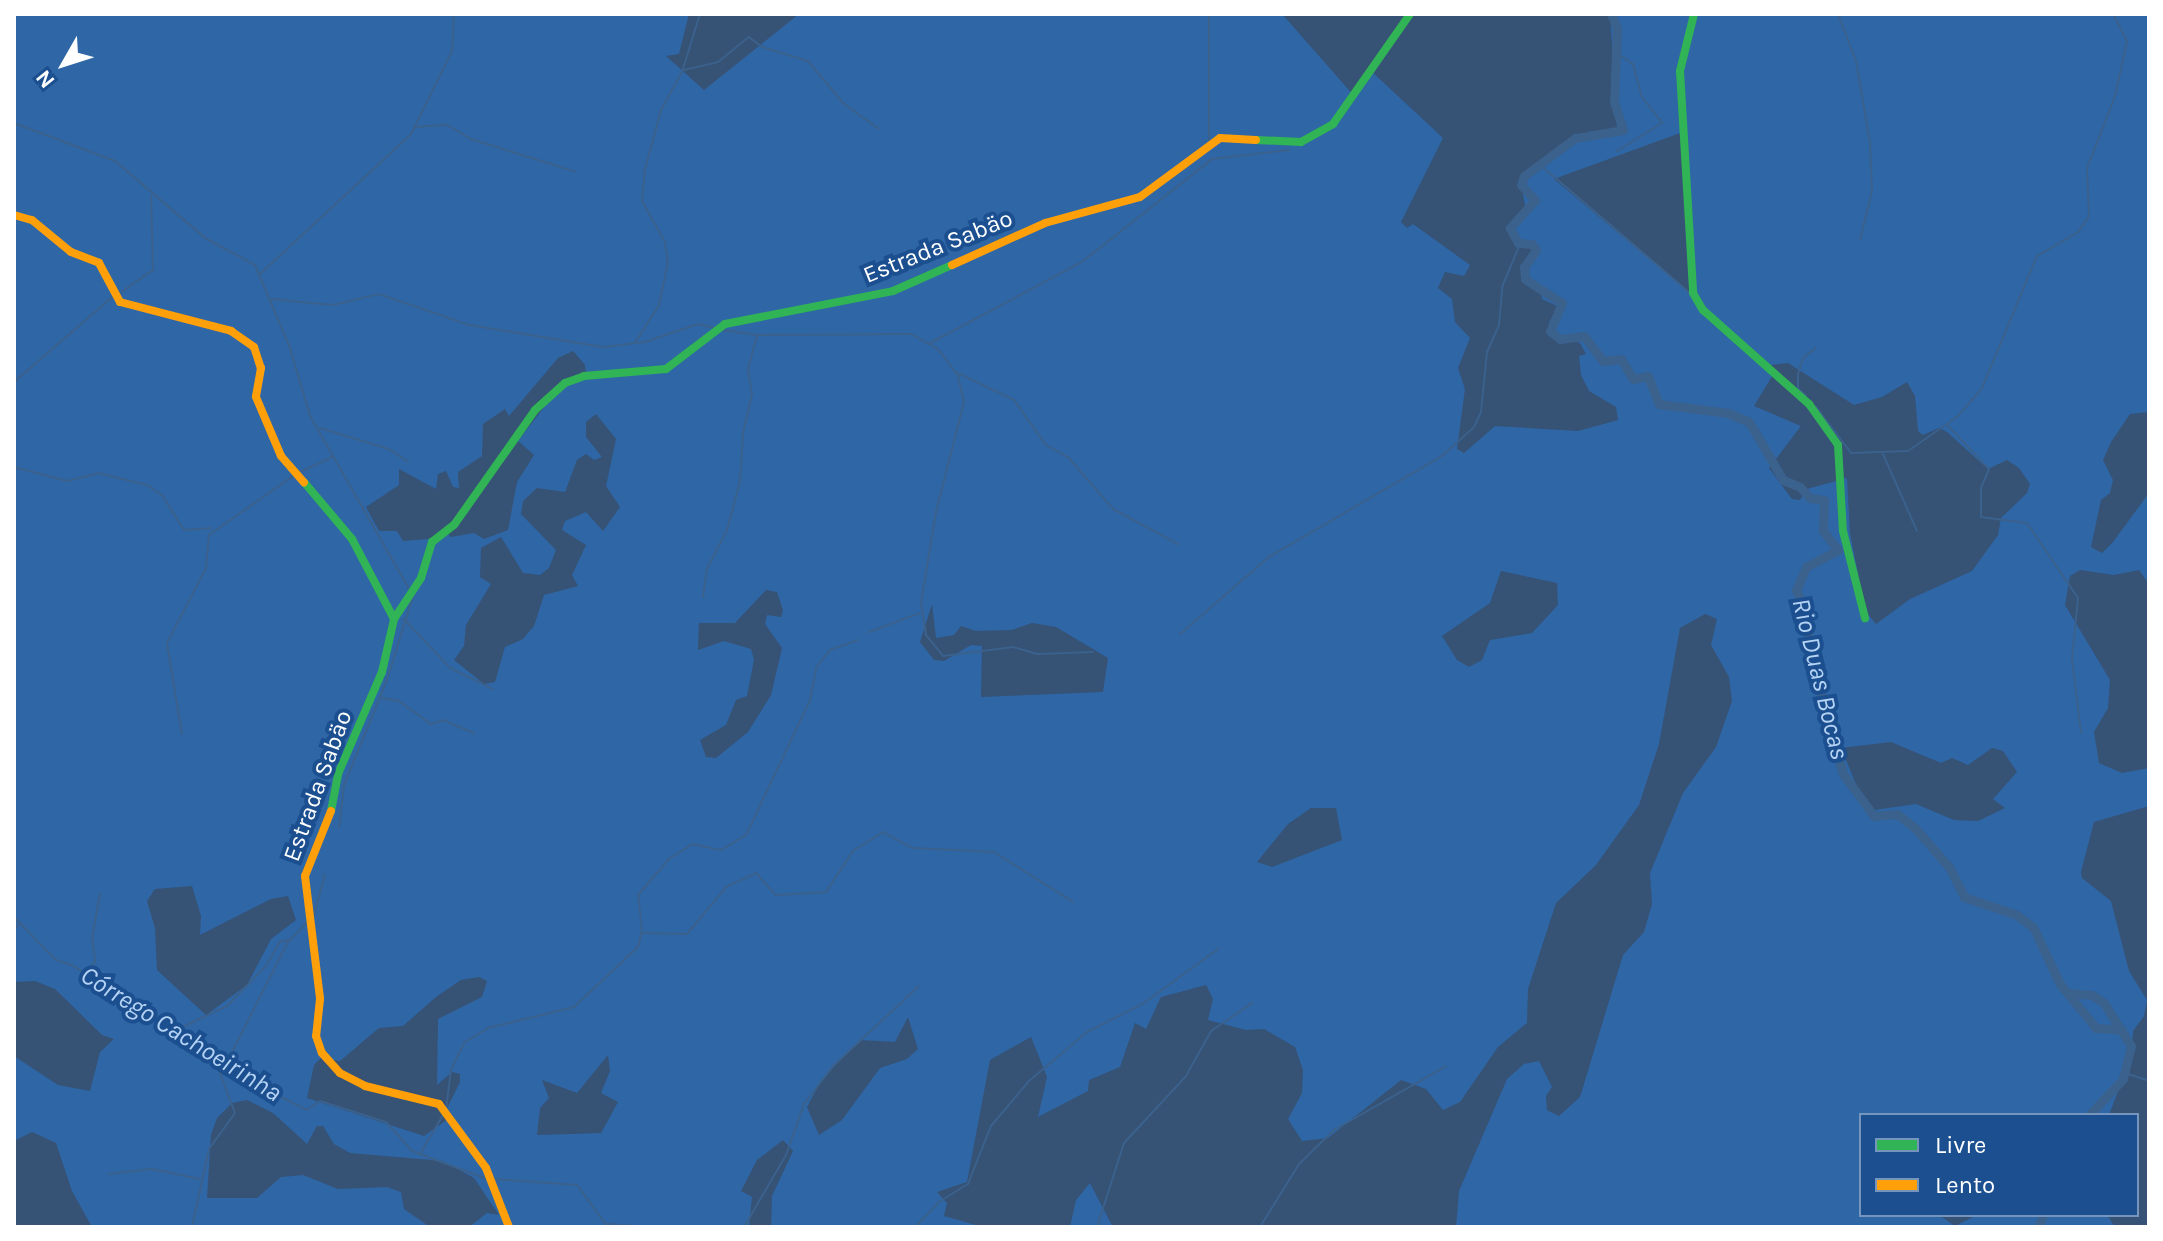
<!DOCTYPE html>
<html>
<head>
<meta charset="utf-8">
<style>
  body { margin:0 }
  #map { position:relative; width:2163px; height:1241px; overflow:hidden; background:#365274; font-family:Karla,sans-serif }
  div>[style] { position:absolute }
  .green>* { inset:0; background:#2f66a5 }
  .stream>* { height:2px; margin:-1px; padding:0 1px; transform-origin:1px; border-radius:1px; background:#3b618d }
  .river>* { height:9px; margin:-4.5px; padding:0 4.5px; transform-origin:4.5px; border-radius:4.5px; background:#3b618d }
  .fast>* { height:8px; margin:-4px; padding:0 4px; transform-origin:4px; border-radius:4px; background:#30b455 }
  .slow>* { height:8px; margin:-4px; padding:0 4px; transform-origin:4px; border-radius:4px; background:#ff9f0a }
  span { translate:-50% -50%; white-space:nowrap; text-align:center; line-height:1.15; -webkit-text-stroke:8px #1b4f8f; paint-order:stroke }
  .street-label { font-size:24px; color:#fff }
  .water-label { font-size:26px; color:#b5d3f5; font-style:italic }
  .frame { position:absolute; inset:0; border:16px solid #fff; pointer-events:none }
  .legend { position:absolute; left:1859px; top:1113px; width:280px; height:104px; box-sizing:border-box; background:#1b4f8f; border:2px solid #7695bc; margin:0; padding:10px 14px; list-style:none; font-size:24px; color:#fff }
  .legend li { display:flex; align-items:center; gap:16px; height:40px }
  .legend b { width:40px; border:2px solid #7695bc }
  .north { position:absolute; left:24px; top:24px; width:80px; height:80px; -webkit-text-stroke:6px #1b4f8f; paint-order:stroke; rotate:231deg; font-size:22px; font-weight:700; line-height:32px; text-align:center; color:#fff }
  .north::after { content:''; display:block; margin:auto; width:28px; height:36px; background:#fff; clip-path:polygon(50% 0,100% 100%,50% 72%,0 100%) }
</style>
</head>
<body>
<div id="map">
  <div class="green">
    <div style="clip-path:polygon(evenodd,14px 14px,689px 14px,679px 54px,666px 56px,704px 90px,799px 14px,1282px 14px,1356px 98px,1370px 70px,1443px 138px,1401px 222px,1407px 228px,1413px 224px,1470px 265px,1464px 276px,1445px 272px,1438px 288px,1452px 299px,1455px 322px,1470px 338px,1458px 368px,1465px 389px,1457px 449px,1464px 453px,1495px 426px,1578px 431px,1618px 420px,1616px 407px,1589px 391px,1581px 375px,1579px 356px,1586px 354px,1580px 343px,1550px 334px,1549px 322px,1559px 307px,1542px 299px,1540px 287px,1521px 277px,1534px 250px,1515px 242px,1509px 229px,1526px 210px,1520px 179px,1591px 131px,1611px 135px,1617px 128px,1610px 14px,2149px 14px,2149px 412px,2130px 414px,2111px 442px,2103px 460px,2113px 480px,2110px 493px,2101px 500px,2091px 547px,2102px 553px,2113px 542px,2149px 493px,2149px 584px,2139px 570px,2114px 575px,2080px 570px,2070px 576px,2065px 605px,2110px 680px,2108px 708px,2094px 732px,2099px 763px,2122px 773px,2149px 768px,2149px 806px,2094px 822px,2081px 872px,2082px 878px,2111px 901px,2129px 971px,2147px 1000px,2144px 1016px,2133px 1031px,2132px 1054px,2109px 1115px,1861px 1115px,1861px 1215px,1939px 1215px,1955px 1226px,1977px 1215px,2107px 1215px,2115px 1227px,1456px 1227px,1459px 1191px,1507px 1079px,1524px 1064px,1539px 1061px,1552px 1087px,1546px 1096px,1547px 1110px,1559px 1116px,1580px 1097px,1623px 955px,1644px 932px,1652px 904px,1650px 873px,1683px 793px,1716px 747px,1732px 701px,1729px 677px,1711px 645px,1717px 619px,1705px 614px,1680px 628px,1659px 744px,1639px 805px,1596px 865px,1556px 903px,1528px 989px,1527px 1023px,1498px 1047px,1460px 1102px,1443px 1110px,1426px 1089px,1401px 1080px,1328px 1138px,1302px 1141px,1288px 1119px,1302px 1093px,1303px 1070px,1295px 1047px,1264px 1029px,1246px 1030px,1208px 1020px,1213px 999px,1206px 985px,1161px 997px,1146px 1029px,1135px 1023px,1120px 1067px,1089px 1080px,1088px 1091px,1038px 1117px,1047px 1077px,1031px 1037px,990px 1060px,967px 1182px,937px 1192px,947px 1203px,944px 1216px,983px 1227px,771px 1227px,772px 1196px,793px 1151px,783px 1140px,757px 1160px,741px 1191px,752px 1197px,749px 1227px,469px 1227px,487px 1213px,499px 1215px,474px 1178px,443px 1161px,350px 1153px,334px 1144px,323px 1126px,317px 1126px,307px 1144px,273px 1113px,247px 1100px,232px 1103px,217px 1118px,211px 1135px,207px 1198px,257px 1198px,281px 1177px,303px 1175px,338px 1189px,387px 1187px,401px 1192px,404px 1209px,430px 1227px,92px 1227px,72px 1191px,56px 1143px,32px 1132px,14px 1141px,14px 1056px,58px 1085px,90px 1091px,100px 1052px,114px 1039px,102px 1035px,55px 989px,35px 981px,14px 982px,14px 14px,1683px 132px,1692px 295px,1554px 179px,1683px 132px,14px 14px,573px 351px,585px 365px,586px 376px,558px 389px,518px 441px,534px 455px,517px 482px,508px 530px,484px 539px,474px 533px,451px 537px,445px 531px,439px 538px,403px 541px,397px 531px,379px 531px,366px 507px,399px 485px,399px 469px,436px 489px,438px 474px,446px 471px,453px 487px,459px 488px,458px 472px,482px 456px,483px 424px,505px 409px,509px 416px,558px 358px,573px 351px,14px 14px,1788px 363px,1854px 405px,1882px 397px,1907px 382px,1915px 396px,1918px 431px,1923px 435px,1939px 428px,1947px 432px,1988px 469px,2007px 460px,2019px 468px,2030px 484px,2027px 493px,2001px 518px,1998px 535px,1972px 571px,1910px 599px,1876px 624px,1865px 611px,1850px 533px,1847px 478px,1807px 489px,1800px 500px,1792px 499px,1769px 468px,1801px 426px,1754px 406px,1774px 373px,1770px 365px,1788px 363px,14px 14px,596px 414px,616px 439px,606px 486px,620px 507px,603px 531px,586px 512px,565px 521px,562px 530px,586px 545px,572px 575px,578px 586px,544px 595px,534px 626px,523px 639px,505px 647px,495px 682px,484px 684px,454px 660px,464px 646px,466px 625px,491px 584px,480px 577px,481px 548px,501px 537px,523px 573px,540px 575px,549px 568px,556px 550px,521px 514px,523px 501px,537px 488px,565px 492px,577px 460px,586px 454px,594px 460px,602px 457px,586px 437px,586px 422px,596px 414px,14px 14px,1501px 571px,1557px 583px,1558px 605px,1532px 633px,1490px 640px,1482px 660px,1469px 667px,1457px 660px,1442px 636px,1490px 603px,1501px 571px,14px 14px,766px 590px,777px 592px,783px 610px,781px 617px,767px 615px,765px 624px,782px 648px,771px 695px,748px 732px,716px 758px,706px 757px,700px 740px,726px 725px,736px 700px,747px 696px,754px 660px,751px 649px,724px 641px,698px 650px,699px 623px,735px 623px,766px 590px,14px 14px,932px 604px,936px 638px,954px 635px,961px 626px,976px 631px,1012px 630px,1032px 623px,1056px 627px,1108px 658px,1103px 692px,981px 697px,982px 646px,971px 645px,944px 661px,934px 660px,920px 642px,932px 604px,14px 14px,1891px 742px,1941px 763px,1952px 758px,1968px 765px,1992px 748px,2003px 751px,2017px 772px,1993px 799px,2005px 808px,1978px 821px,1954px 820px,1916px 804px,1867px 811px,1841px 748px,1891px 742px,14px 14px,1311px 808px,1336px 808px,1342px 840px,1272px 867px,1257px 862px,1288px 824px,1311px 808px,14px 14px,192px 886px,201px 916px,200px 935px,271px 899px,288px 896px,296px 920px,271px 939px,247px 985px,206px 1015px,157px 970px,155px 928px,147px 901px,155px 889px,192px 886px,14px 14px,479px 977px,487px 981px,482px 997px,438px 1019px,437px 1085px,452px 1072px,460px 1074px,460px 1082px,445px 1112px,448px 1119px,424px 1136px,307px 1098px,314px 1065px,321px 1058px,340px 1061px,379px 1028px,403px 1026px,436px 997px,461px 980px,479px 977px,14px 14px,908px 1017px,918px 1049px,907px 1059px,880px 1068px,842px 1120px,819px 1135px,807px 1107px,822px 1079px,860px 1040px,895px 1042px,908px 1017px,14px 14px,608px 1055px,610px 1071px,601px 1093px,618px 1102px,601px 1133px,537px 1135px,540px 1108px,549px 1098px,542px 1080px,577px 1093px,608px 1055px)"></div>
    <div style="clip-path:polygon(1090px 1183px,1107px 1216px,1113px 1227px,1070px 1227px,1076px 1200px)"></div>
  </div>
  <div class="stream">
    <div style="left:1209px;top:14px;width:127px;rotate:90deg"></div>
    <div style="left:1838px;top:14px;width:50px;rotate:69deg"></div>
    <div style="left:1856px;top:61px;width:82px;rotate:80.2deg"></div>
    <div style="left:1870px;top:142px;width:49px;rotate:87.7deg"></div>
    <div style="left:1872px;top:191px;width:50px;rotate:103.8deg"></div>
    <div style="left:1615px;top:52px;width:22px;rotate:34deg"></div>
    <div style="left:1633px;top:64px;width:34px;rotate:75deg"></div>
    <div style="left:1642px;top:97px;width:33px;rotate:52deg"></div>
    <div style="left:1662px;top:123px;width:53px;rotate:148.1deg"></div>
    <div style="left:684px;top:70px;width:35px;rotate:-13deg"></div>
    <div style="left:718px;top:62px;width:40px;rotate:-39deg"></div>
    <div style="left:749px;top:37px;width:16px;rotate:38deg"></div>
    <div style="left:762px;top:47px;width:48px;rotate:16.9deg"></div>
    <div style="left:808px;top:61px;width:55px;rotate:50.2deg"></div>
    <div style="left:843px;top:103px;width:44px;rotate:35.8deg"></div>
    <div style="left:14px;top:123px;width:108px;rotate:20.6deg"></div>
    <div style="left:115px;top:161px;width:118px;rotate:40.5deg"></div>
    <div style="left:205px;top:238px;width:57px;rotate:28.4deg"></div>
    <div style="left:255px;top:265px;width:90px;rotate:67.1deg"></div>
    <div style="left:290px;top:348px;width:71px;rotate:73.6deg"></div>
    <div style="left:310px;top:416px;width:199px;rotate:60.2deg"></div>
    <div style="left:415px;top:127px;width:32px;rotate:-4deg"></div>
    <div style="left:447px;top:125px;width:28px;rotate:30deg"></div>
    <div style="left:471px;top:139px;width:110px;rotate:17.4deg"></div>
    <div style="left:1539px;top:164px;width:197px;rotate:40.5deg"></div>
    <div style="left:260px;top:274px;width:206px;rotate:-42.8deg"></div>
    <div style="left:411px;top:134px;width:93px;rotate:-63.7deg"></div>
    <div style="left:452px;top:51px;width:37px;rotate:-87deg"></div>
    <div style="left:120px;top:293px;width:40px;rotate:-34.9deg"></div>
    <div style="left:153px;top:270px;width:74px;rotate:-91.5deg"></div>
    <div style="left:271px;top:299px;width:62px;rotate:5.5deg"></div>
    <div style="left:333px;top:305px;width:47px;rotate:-13.4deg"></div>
    <div style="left:379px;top:294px;width:95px;rotate:19deg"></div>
    <div style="left:469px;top:325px;width:136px;rotate:9.3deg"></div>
    <div style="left:603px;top:347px;width:42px;rotate:-6.8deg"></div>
    <div style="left:645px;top:342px;width:56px;rotate:-18.8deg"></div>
    <div style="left:698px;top:324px;width:17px;rotate:13deg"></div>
    <div style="left:722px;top:330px;width:36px;rotate:8deg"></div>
    <div style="left:758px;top:335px;width:153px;rotate:-0.4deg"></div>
    <div style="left:911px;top:334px;width:31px;rotate:29deg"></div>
    <div style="left:938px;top:349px;width:34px;rotate:53deg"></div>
    <div style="left:958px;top:376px;width:27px;rotate:77deg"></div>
    <div style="left:964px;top:402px;width:114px;rotate:104.3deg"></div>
    <div style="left:936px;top:512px;width:92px;rotate:99.4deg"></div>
    <div style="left:921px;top:603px;width:32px;rotate:81deg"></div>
    <div style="left:926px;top:635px;width:27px;rotate:51deg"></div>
    <div style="left:943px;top:656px;width:71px;rotate:-7.3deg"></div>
    <div style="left:1013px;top:647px;width:26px;rotate:16deg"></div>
    <div style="left:1038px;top:654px;width:55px;rotate:-2.1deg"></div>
    <div style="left:635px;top:343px;width:45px;rotate:-57.7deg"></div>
    <div style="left:659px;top:305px;width:44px;rotate:-78.2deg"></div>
    <div style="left:668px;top:262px;width:20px;rotate:-99deg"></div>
    <div style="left:665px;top:242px;width:47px;rotate:-119.3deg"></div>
    <div style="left:642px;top:201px;width:32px;rotate:-85deg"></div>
    <div style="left:645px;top:169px;width:61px;rotate:-74.8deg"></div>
    <div style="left:661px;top:110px;width:43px;rotate:-61.1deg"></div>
    <div style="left:682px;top:72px;width:61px;rotate:-72.8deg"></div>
    <div style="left:930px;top:343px;width:172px;rotate:-28.1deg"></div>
    <div style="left:1082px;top:262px;width:166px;rotate:-38.4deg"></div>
    <div style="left:1212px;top:159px;width:78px;rotate:-6.7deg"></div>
    <div style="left:958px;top:373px;width:62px;rotate:25.7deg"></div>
    <div style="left:1014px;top:400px;width:55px;rotate:54.6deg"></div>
    <div style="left:1046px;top:445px;width:25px;rotate:29deg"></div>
    <div style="left:1068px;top:457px;width:69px;rotate:49.1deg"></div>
    <div style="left:1113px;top:509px;width:74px;rotate:28.3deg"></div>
    <div style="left:14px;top:382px;width:130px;rotate:-40.9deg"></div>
    <div style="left:1806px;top:396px;width:11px;rotate:-135deg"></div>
    <div style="left:1798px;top:388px;width:14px;rotate:-90deg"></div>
    <div style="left:1798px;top:374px;width:17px;rotate:-73deg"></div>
    <div style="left:1803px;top:358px;width:16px;rotate:-38deg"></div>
    <div style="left:1816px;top:407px;width:58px;rotate:52.7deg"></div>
    <div style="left:1851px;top:453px;width:57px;rotate:-2deg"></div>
    <div style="left:1908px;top:451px;width:60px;rotate:-34.8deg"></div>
    <div style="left:1957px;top:417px;width:38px;rotate:-49deg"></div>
    <div style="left:1982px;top:388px;width:143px;rotate:-67.4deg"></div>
    <div style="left:2037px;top:256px;width:48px;rotate:-30.3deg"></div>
    <div style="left:2078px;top:232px;width:19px;rotate:-55deg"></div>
    <div style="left:2089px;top:216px;width:48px;rotate:-92.4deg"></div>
    <div style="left:2087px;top:168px;width:77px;rotate:-68.7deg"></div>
    <div style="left:2115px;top:96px;width:56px;rotate:-77.7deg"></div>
    <div style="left:2127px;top:41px;width:30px;rotate:-117deg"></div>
    <div style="left:1947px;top:425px;width:61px;rotate:46.3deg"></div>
    <div style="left:1989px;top:469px;width:21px;rotate:113deg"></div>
    <div style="left:1981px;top:488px;width:29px;rotate:90deg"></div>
    <div style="left:1981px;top:517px;width:46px;rotate:7.4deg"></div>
    <div style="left:2027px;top:523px;width:91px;rotate:55.8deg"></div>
    <div style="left:2078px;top:598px;width:61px;rotate:95.6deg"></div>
    <div style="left:2072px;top:659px;width:74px;rotate:83deg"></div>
    <div style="left:320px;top:428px;width:72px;rotate:16.9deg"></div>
    <div style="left:389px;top:449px;width:23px;rotate:34deg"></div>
    <div style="left:1883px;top:454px;width:84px;rotate:66.2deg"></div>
    <div style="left:14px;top:467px;width:55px;rotate:14.8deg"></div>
    <div style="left:67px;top:481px;width:32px;rotate:-14deg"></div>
    <div style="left:98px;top:473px;width:50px;rotate:13.8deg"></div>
    <div style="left:147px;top:485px;width:18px;rotate:34deg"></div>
    <div style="left:162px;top:495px;width:41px;rotate:57.8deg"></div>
    <div style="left:184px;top:530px;width:28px;rotate:-4deg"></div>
    <div style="left:298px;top:473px;width:38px;rotate:-25deg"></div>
    <div style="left:703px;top:597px;width:28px;rotate:-82deg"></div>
    <div style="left:707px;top:569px;width:44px;rotate:-62.9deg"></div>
    <div style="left:727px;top:530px;width:51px;rotate:-75.1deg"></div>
    <div style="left:740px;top:481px;width:48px;rotate:-86.4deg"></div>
    <div style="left:743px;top:433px;width:39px;rotate:-77deg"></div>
    <div style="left:752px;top:395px;width:26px;rotate:-99deg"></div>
    <div style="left:748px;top:369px;width:34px;rotate:-75deg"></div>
    <div style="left:404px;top:619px;width:67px;rotate:46.8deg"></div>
    <div style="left:450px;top:668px;width:48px;rotate:26deg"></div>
    <div style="left:869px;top:632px;width:54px;rotate:-20.4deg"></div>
    <div style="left:1180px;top:634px;width:118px;rotate:-40.9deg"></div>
    <div style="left:1269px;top:557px;width:200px;rotate:-30.3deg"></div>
    <div style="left:1442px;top:456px;width:43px;rotate:-42.2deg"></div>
    <div style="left:1474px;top:427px;width:17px;rotate:-65deg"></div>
    <div style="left:1481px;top:412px;width:60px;rotate:-84.3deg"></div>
    <div style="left:1487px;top:352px;width:30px;rotate:-66deg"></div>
    <div style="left:1499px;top:325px;width:38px;rotate:-85deg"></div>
    <div style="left:1502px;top:287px;width:47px;rotate:-67.3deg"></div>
    <div style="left:381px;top:698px;width:18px;rotate:9deg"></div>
    <div style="left:399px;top:701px;width:39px;rotate:36deg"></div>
    <div style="left:431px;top:724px;width:13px;rotate:-18deg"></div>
    <div style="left:443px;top:720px;width:34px;rotate:23deg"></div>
    <div style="left:182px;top:734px;width:92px;rotate:-99.4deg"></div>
    <div style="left:167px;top:643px;width:85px;rotate:-62.5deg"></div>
    <div style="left:206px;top:568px;width:33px;rotate:-85deg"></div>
    <div style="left:209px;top:535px;width:103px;rotate:-35.1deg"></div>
    <div style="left:339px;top:827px;width:42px;rotate:-83.2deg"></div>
    <div style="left:344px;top:785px;width:113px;rotate:-67.7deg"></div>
    <div style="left:387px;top:680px;width:91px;rotate:-72.8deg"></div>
    <div style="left:314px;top:915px;width:42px;rotate:-75deg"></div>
    <div style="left:14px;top:917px;width:60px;rotate:45.7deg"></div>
    <div style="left:56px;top:960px;width:17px;rotate:17deg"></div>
    <div style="left:72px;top:965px;width:236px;rotate:32.5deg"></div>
    <div style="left:271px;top:1092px;width:40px;rotate:26.6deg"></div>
    <div style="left:307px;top:1110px;width:16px;rotate:-35deg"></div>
    <div style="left:320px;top:1101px;width:69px;rotate:17.7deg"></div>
    <div style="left:386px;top:1122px;width:39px;rotate:48deg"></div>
    <div style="left:412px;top:1151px;width:80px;rotate:20.5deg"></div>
    <div style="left:14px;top:931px;width:9px;rotate:-54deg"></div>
    <div style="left:642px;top:933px;width:45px;rotate:1.3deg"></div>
    <div style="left:687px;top:934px;width:61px;rotate:-50.3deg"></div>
    <div style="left:726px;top:887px;width:33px;rotate:-25deg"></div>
    <div style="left:756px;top:873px;width:30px;rotate:48deg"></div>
    <div style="left:776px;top:895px;width:50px;rotate:-3.4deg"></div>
    <div style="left:826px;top:892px;width:49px;rotate:-56.6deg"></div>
    <div style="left:853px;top:851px;width:36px;rotate:-32deg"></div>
    <div style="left:883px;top:832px;width:33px;rotate:29deg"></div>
    <div style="left:912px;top:848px;width:82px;rotate:2.8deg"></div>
    <div style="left:994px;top:852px;width:93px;rotate:32.3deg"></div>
    <div style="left:88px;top:974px;width:15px;rotate:-62deg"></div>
    <div style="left:95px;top:961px;width:23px;rotate:-97deg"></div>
    <div style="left:92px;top:938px;width:45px;rotate:-79.7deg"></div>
    <div style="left:176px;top:1030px;width:56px;rotate:-25.2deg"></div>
    <div style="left:227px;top:1006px;width:56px;rotate:-45.7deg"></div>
    <div style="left:266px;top:966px;width:28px;rotate:-60deg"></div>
    <div style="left:280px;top:942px;width:8px;rotate:-14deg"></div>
    <div style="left:226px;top:1064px;width:137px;rotate:-63.1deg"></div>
    <div style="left:288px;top:942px;width:28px;rotate:-46deg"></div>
    <div style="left:2125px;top:1073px;width:25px;rotate:18deg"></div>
    <div style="left:446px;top:1110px;width:41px;rotate:-83deg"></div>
    <div style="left:451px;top:1069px;width:30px;rotate:-63deg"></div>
    <div style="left:465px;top:1042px;width:27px;rotate:-31deg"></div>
    <div style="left:488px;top:1028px;width:89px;rotate:-13.7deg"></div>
    <div style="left:574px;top:1007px;width:88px;rotate:-43.2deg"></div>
    <div style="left:638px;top:947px;width:16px;rotate:-76deg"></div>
    <div style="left:642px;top:931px;width:36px;rotate:-96deg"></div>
    <div style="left:638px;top:895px;width:48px;rotate:-49.3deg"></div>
    <div style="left:669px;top:859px;width:27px;rotate:-33deg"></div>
    <div style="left:692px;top:844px;width:30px;rotate:12deg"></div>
    <div style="left:721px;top:850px;width:29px;rotate:-31deg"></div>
    <div style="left:746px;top:835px;width:149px;rotate:-64.6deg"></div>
    <div style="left:810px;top:700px;width:33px;rotate:-79deg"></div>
    <div style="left:816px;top:668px;width:23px;rotate:-52deg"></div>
    <div style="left:830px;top:650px;width:29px;rotate:-20deg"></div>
    <div style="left:420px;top:1154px;width:45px;rotate:-59.5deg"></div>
    <div style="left:109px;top:1174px;width:43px;rotate:-6.6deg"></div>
    <div style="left:152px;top:1169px;width:49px;rotate:11.8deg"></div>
    <div style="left:494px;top:1179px;width:83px;rotate:4.1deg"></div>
    <div style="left:577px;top:1185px;width:52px;rotate:53.6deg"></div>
    <div style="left:608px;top:1224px;width:42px;rotate:4.1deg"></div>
    <div style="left:192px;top:1227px;width:80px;rotate:-77.7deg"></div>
    <div style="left:209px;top:1149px;width:44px;rotate:-54.2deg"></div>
    <div style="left:235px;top:1113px;width:60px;rotate:-110.6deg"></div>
    <div style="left:744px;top:1227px;width:83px;rotate:-59.7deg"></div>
    <div style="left:786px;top:1155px;width:54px;rotate:-70.6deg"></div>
    <div style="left:804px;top:1104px;width:48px;rotate:-52.7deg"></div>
    <div style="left:833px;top:1066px;width:117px;rotate:-42.9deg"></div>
    <div style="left:915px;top:1227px;width:35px;rotate:-46deg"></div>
    <div style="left:939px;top:1202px;width:34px;rotate:-32deg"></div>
    <div style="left:968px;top:1184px;width:62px;rotate:-68.4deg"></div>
    <div style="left:991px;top:1126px;width:59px;rotate:-49.8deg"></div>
    <div style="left:1029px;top:1081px;width:76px;rotate:-40.2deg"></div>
    <div style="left:1087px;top:1032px;width:64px;rotate:-27deg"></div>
    <div style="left:1144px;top:1003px;width:92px;rotate:-36.1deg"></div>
    <div style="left:1097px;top:1227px;width:88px;rotate:-72.2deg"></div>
    <div style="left:1124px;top:1143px;width:91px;rotate:-47.2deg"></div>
    <div style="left:1186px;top:1076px;width:51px;rotate:-60.9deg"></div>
    <div style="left:1211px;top:1031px;width:50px;rotate:-34.3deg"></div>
    <div style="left:1260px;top:1227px;width:74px;rotate:-58.2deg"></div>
    <div style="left:1299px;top:1164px;width:49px;rotate:-44.2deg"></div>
    <div style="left:1334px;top:1130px;width:129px;rotate:-29.7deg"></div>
  </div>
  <div class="river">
    <div style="left:1611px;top:14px;width:15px;rotate:67deg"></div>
    <div style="left:1617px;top:28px;width:74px;rotate:92.3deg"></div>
    <div style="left:1614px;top:102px;width:29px;rotate:72deg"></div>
    <div style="left:1623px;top:130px;width:49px;rotate:170.5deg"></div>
    <div style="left:1575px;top:138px;width:64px;rotate:143.3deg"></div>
    <div style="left:1524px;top:176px;width:9px;rotate:108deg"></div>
    <div style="left:1521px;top:185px;width:21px;rotate:47deg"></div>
    <div style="left:1535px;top:200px;width:38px;rotate:132deg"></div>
    <div style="left:1510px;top:228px;width:17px;rotate:62deg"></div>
    <div style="left:1518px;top:243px;width:14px;rotate:4deg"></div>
    <div style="left:1532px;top:244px;width:7px;rotate:56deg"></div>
    <div style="left:1536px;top:250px;width:21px;rotate:125deg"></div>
    <div style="left:1524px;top:267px;width:12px;rotate:85deg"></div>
    <div style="left:1525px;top:279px;width:44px;rotate:33deg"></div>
    <div style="left:1562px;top:303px;width:30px;rotate:113deg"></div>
    <div style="left:1550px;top:331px;width:13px;rotate:39deg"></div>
    <div style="left:1560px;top:339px;width:24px;rotate:-7deg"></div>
    <div style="left:1584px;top:336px;width:31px;rotate:53deg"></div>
    <div style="left:1603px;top:361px;width:18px;rotate:-6deg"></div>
    <div style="left:1621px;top:359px;width:23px;rotate:59deg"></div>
    <div style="left:1633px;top:379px;width:15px;rotate:-11deg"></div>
    <div style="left:1648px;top:376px;width:30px;rotate:69deg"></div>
    <div style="left:1659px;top:404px;width:70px;rotate:7.4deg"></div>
    <div style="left:1728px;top:413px;width:23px;rotate:23deg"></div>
    <div style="left:1749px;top:422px;width:67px;rotate:59.6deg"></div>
    <div style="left:1783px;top:480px;width:18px;rotate:22deg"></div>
    <div style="left:1800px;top:487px;width:15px;rotate:48deg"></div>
    <div style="left:1810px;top:498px;width:14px;rotate:8deg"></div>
    <div style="left:1824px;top:500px;width:31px;rotate:92deg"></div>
    <div style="left:1823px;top:531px;width:24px;rotate:52deg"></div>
    <div style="left:1838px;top:550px;width:36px;rotate:152deg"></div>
    <div style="left:1806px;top:567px;width:25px;rotate:113deg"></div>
    <div style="left:1796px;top:590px;width:30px;rotate:66deg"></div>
    <div style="left:1808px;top:617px;width:31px;rotate:90deg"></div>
    <div style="left:1808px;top:648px;width:131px;rotate:74.5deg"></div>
    <div style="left:1843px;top:774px;width:52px;rotate:53.6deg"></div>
    <div style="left:1874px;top:816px;width:23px;rotate:-5deg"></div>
    <div style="left:1897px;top:814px;width:23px;rotate:38deg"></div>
    <div style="left:1915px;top:828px;width:52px;rotate:48.9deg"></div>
    <div style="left:1949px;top:867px;width:34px;rotate:63deg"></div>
    <div style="left:1964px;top:897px;width:56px;rotate:18.8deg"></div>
    <div style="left:2017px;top:915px;width:20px;rotate:37deg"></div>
    <div style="left:2033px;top:927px;width:63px;rotate:64.7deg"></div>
    <div style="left:2060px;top:984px;width:57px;rotate:50.7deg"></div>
    <div style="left:2096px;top:1028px;width:26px;rotate:4deg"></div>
    <div style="left:2069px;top:993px;width:23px;rotate:5deg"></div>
    <div style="left:2092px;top:995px;width:14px;rotate:34deg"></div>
    <div style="left:2104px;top:1003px;width:51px;rotate:57.9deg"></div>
    <div style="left:2131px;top:1046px;width:34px;rotate:104deg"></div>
    <div style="left:2123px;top:1079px;width:50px;rotate:133.4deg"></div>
    <div style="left:2038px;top:1227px;width:13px;rotate:-67deg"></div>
  </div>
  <div class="fast">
    <div style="left:1694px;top:14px;width:59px;rotate:103.8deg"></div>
    <div style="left:1680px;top:71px;width:222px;rotate:86.6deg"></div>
    <div style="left:1693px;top:293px;width:20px;rotate:60deg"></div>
    <div style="left:1703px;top:310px;width:142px;rotate:41.6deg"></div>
    <div style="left:1809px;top:404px;width:50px;rotate:54.7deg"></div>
    <div style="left:1838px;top:445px;width:86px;rotate:86.7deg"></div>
    <div style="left:1843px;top:531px;width:90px;rotate:75.8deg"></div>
    <div style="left:1256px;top:140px;width:45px;rotate:2.5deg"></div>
    <div style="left:1301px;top:142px;width:37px;rotate:-29deg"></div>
    <div style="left:1333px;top:124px;width:134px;rotate:-55deg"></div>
    <div style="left:304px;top:482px;width:75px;rotate:49.9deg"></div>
    <div style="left:352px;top:539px;width:90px;rotate:62.3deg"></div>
    <div style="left:331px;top:811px;width:38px;rotate:-79deg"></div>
    <div style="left:338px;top:774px;width:111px;rotate:-66.7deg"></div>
    <div style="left:382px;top:672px;width:54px;rotate:-77.2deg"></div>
    <div style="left:394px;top:619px;width:49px;rotate:-56.6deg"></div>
    <div style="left:421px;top:578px;width:38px;rotate:-73deg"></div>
    <div style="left:432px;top:542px;width:28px;rotate:-38deg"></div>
    <div style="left:454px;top:525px;width:141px;rotate:-54.8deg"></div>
    <div style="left:535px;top:410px;width:40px;rotate:-42deg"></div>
    <div style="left:565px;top:383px;width:20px;rotate:-20deg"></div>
    <div style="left:584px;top:376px;width:82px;rotate:-4.9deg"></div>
    <div style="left:666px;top:369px;width:74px;rotate:-37.3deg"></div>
    <div style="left:725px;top:324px;width:171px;rotate:-11.1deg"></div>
    <div style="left:893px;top:291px;width:64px;rotate:-23.8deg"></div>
  </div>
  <div class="slow">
    <div style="left:14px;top:215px;width:19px;rotate:16deg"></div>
    <div style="left:32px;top:220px;width:50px;rotate:39.4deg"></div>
    <div style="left:71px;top:252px;width:30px;rotate:21deg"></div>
    <div style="left:99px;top:263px;width:44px;rotate:61.7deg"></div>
    <div style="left:120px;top:302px;width:115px;rotate:14.6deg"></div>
    <div style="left:231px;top:331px;width:28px;rotate:35deg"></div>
    <div style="left:254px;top:347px;width:22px;rotate:72deg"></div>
    <div style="left:261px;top:368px;width:29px;rotate:100deg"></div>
    <div style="left:256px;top:397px;width:64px;rotate:67deg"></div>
    <div style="left:281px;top:456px;width:35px;rotate:49deg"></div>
    <div style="left:952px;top:265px;width:102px;rotate:-24.3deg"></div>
    <div style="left:1045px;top:223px;width:98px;rotate:-15.3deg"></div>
    <div style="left:1140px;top:197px;width:99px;rotate:-36.4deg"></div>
    <div style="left:1220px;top:138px;width:36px;rotate:3deg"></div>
    <div style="left:331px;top:811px;width:70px;rotate:111.8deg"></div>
    <div style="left:305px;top:876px;width:124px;rotate:83deg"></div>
    <div style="left:320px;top:999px;width:37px;rotate:96deg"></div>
    <div style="left:316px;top:1036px;width:18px;rotate:71deg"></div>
    <div style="left:322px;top:1053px;width:27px;rotate:48deg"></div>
    <div style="left:340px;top:1073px;width:28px;rotate:27deg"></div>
    <div style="left:365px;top:1086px;width:76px;rotate:13.7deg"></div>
    <div style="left:439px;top:1104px;width:79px;rotate:53.7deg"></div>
    <div style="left:486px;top:1168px;width:63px;rotate:68.7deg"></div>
  </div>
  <div class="street-label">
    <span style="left:938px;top:247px;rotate:-22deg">Estrada Sabäo</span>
    <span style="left:318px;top:786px;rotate:-70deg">Estrada Sabäo</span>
  </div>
  <div class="water-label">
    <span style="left:1820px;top:679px;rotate:76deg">Rio Duas Bocas</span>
    <span style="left:181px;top:1034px;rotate:32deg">Córrego Cachoeirinha</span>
  </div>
  <div class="frame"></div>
  <ul class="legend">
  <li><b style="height:10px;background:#30b455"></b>Livre</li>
  <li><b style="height:10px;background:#ff9f0a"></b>Lento</li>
  </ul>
  <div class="north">N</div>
</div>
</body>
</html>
